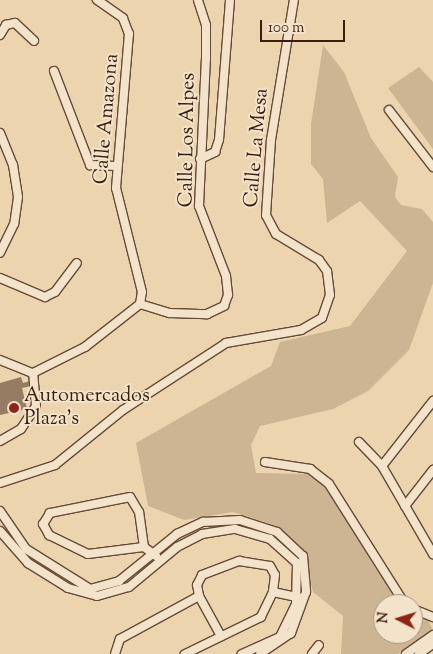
<!DOCTYPE html>
<html>
<head>
<meta charset="utf-8">
<style>
  body { margin:0 }
  #map { position:relative; width:433px; height:654px; overflow:hidden; background:#ebd4ae; font-family:"Sorts Mill Goudy",serif }
  div>[style] { position:absolute }
  .green>* { inset:0; background:#cdb593 }
  .building>* { inset:0; background:#967c62 }
  .roads { filter:drop-shadow(1px 0 #664a38) drop-shadow(-1px 0 #664a38) drop-shadow(0 1px #664a38) drop-shadow(0 -1px #664a38) }
  .minor>* { height:8px; margin:-4px; padding:0 4px; transform-origin:4px; border-radius:4px; background:#f2e3ca }
  .dots>* { width:14px; height:14px; translate:-50% -50%; box-sizing:border-box; border:2px solid #f2e3ca; border-radius:50% }
  span { translate:-50% -50%; white-space:nowrap; text-align:center; line-height:1.15; -webkit-text-stroke:4px #f2e3ca; paint-order:stroke }
  .street-label { font-size:20px; color:#3a1c10 }
  .poi-label { font-size:20px; color:#3a1c10 }
  .left { translate:0 -50%; text-align:left }
  .north { position:absolute; left:373px; top:594px; width:50px; height:50px; box-sizing:border-box; background:#f2e3ca; border:1px solid #a89380; border-radius:50%; rotate:275deg; font-size:14px; font-weight:700; line-height:20px; text-align:center; color:#3a1c10 }
  .north::after { content:''; display:block; margin:auto; width:18px; height:22px; background:#8f2418; clip-path:polygon(50% 0,100% 100%,50% 72%,0 100%) }
  .scale { position:absolute; left:260px; top:20px; width:85px; height:22px; box-sizing:border-box; border:2px solid #3a1c10; border-top:0; padding-left:6px; font-size:15px; line-height:18px; white-space:nowrap; color:#3a1c10; -webkit-text-stroke:4px #f2e3ca; paint-order:stroke }
</style>
</head>
<body>
<div id="map">
  <div class="green">
    <div style="clip-path:polygon(323px 45px,344px 72px,371px 138px,398px 177px,395px 197px,401px 205px,422px 209px,433px 222px,433px 283px,409px 350px,368px 391px,333px 409px,260px 426px,251px 445px,256px 473px,312px 474px,339px 501px,398px 604px,383px 604px,383px 634px,413px 634px,413px 615px,428px 620px,433px 630px,398px 654px,341px 654px,343px 616px,313px 592px,303px 550px,271px 524px,233px 512px,184px 520px,148px 506px,136px 443px,271px 366px,280px 342px,350px 326px,407px 251px,360px 201px,327px 223px,323px 179px,311px 164px,311px 124px)"></div>
    <div style="clip-path:polygon(419px 67px,433px 82px,433px 149px,388px 88px)"></div>
  </div>
  <div class="building">
    <div style="clip-path:polygon(21px 377px,23px 383px,30px 381px,31px 386px,22px 388px,27px 409px,0 415px,0 383px)"></div>
  </div>
  <div class="roads">
    <div class="minor">
      <div style="left:0;top:35px;width:12px;rotate:-59deg"></div>
      <div style="left:6px;top:25px;width:9px;rotate:-13deg"></div>
      <div style="left:15px;top:23px;width:26px;rotate:43deg"></div>
      <div style="left:54px;top:71px;width:101px;rotate:69deg"></div>
      <div style="left:90px;top:165px;width:26px;rotate:2deg"></div>
      <div style="left:389px;top:110px;width:72px;rotate:52.3deg"></div>
      <div style="left:0;top:133px;width:35px;rotate:68deg"></div>
      <div style="left:13px;top:165px;width:32px;rotate:81deg"></div>
      <div style="left:18px;top:197px;width:27px;rotate:98deg"></div>
      <div style="left:14px;top:224px;width:32px;rotate:116deg"></div>
      <div style="left:200px;top:159px;width:17px;rotate:-25deg"></div>
      <div style="left:215px;top:152px;width:13px;rotate:-72deg"></div>
      <div style="left:219px;top:140px;width:140px;rotate:-85.5deg"></div>
      <div style="left:0;top:278px;width:49px;rotate:22.9deg"></div>
      <div style="left:45px;top:297px;width:11px;rotate:-27deg"></div>
      <div style="left:55px;top:292px;width:36px;rotate:-53deg"></div>
      <div style="left:140px;top:304px;width:31px;rotate:17deg"></div>
      <div style="left:170px;top:313px;width:37px;rotate:2deg"></div>
      <div style="left:207px;top:314px;width:19px;rotate:-25deg"></div>
      <div style="left:224px;top:306px;width:12px;rotate:-70deg"></div>
      <div style="left:228px;top:295px;width:19px;rotate:-96deg"></div>
      <div style="left:226px;top:276px;width:75px;rotate:-111.1deg"></div>
      <div style="left:199px;top:206px;width:148px;rotate:-87.3deg"></div>
      <div style="left:206px;top:58px;width:33px;rotate:-90deg"></div>
      <div style="left:206px;top:25px;width:26px;rotate:-108deg"></div>
      <div style="left:0;top:360px;width:35px;rotate:22deg"></div>
      <div style="left:33px;top:373px;width:58px;rotate:-26.6deg"></div>
      <div style="left:85px;top:347px;width:70px;rotate:-38deg"></div>
      <div style="left:140px;top:304px;width:12px;rotate:-81deg"></div>
      <div style="left:142px;top:292px;width:107px;rotate:-104deg"></div>
      <div style="left:116px;top:188px;width:155px;rotate:-85.2deg"></div>
      <div style="left:129px;top:34px;width:17px;rotate:-111deg"></div>
      <div style="left:123px;top:18px;width:32px;rotate:-145deg"></div>
      <div style="left:0;top:441px;width:24px;rotate:-30deg"></div>
      <div style="left:21px;top:429px;width:27px;rotate:-57deg"></div>
      <div style="left:36px;top:406px;width:33px;rotate:-95deg"></div>
      <div style="left:359px;top:442px;width:33px;rotate:46deg"></div>
      <div style="left:382px;top:466px;width:102px;rotate:59.9deg"></div>
      <div style="left:265px;top:462px;width:46px;rotate:8.8deg"></div>
      <div style="left:310px;top:469px;width:24px;rotate:38deg"></div>
      <div style="left:329px;top:484px;width:142px;rotate:57.7deg"></div>
      <div style="left:382px;top:466px;width:83px;rotate:-51.9deg"></div>
      <div style="left:0;top:483px;width:58px;rotate:-18.1deg"></div>
      <div style="left:55px;top:465px;width:87px;rotate:-39deg"></div>
      <div style="left:123px;top:410px;width:123px;rotate:-33deg"></div>
      <div style="left:226px;top:343px;width:76px;rotate:-9.8deg"></div>
      <div style="left:301px;top:330px;width:24px;rotate:-30deg"></div>
      <div style="left:322px;top:318px;width:24px;rotate:-71deg"></div>
      <div style="left:330px;top:295px;width:24px;rotate:-97deg"></div>
      <div style="left:327px;top:271px;width:14px;rotate:-126deg"></div>
      <div style="left:319px;top:260px;width:50px;rotate:-148.8deg"></div>
      <div style="left:276px;top:234px;width:21px;rotate:-118deg"></div>
      <div style="left:266px;top:215px;width:75px;rotate:-86.2deg"></div>
      <div style="left:271px;top:140px;width:142px;rotate:-80.7deg"></div>
      <div style="left:405px;top:506px;width:46px;rotate:-52.1deg"></div>
      <div style="left:0;top:511px;width:46px;rotate:55.6deg"></div>
      <div style="left:26px;top:549px;width:75px;rotate:32deg"></div>
      <div style="left:90px;top:589px;width:30px;rotate:-15deg"></div>
      <div style="left:119px;top:581px;width:75px;rotate:-39deg"></div>
      <div style="left:177px;top:534px;width:29px;rotate:-25deg"></div>
      <div style="left:203px;top:522px;width:37px;rotate:-3deg"></div>
      <div style="left:240px;top:520px;width:39px;rotate:18deg"></div>
      <div style="left:277px;top:532px;width:35px;rotate:43deg"></div>
      <div style="left:303px;top:556px;width:36px;rotate:85deg"></div>
      <div style="left:306px;top:592px;width:44px;rotate:110.1deg"></div>
      <div style="left:291px;top:633px;width:37px;rotate:146deg"></div>
      <div style="left:0;top:531px;width:43px;rotate:48.8deg"></div>
      <div style="left:28px;top:563px;width:47px;rotate:32deg"></div>
      <div style="left:68px;top:588px;width:30px;rotate:15deg"></div>
      <div style="left:97px;top:596px;width:33px;rotate:-16deg"></div>
      <div style="left:129px;top:587px;width:62px;rotate:-39.8deg"></div>
      <div style="left:177px;top:547px;width:28px;rotate:-27deg"></div>
      <div style="left:202px;top:534px;width:33px;rotate:-9deg"></div>
      <div style="left:235px;top:529px;width:36px;rotate:16deg"></div>
      <div style="left:270px;top:539px;width:36px;rotate:42deg"></div>
      <div style="left:297px;top:563px;width:41px;rotate:91.4deg"></div>
      <div style="left:296px;top:604px;width:37px;rotate:116deg"></div>
      <div style="left:280px;top:637px;width:42px;rotate:155.9deg"></div>
      <div style="left:144px;top:547px;width:35px;rotate:-98deg"></div>
      <div style="left:139px;top:512px;width:17px;rotate:-121deg"></div>
      <div style="left:130px;top:497px;width:82px;rotate:168.7deg"></div>
      <div style="left:50px;top:513px;width:13px;rotate:122deg"></div>
      <div style="left:43px;top:524px;width:13px;rotate:61deg"></div>
      <div style="left:49px;top:535px;width:43px;rotate:26deg"></div>
      <div style="left:88px;top:554px;width:56px;rotate:-7.1deg"></div>
      <div style="left:144px;top:547px;width:15px;rotate:37deg"></div>
      <div style="left:273px;top:592px;width:29px;rotate:12deg"></div>
      <div style="left:199px;top:596px;width:46px;rotate:61.2deg"></div>
      <div style="left:413px;top:609px;width:22px;rotate:22deg"></div>
      <div style="left:115px;top:654px;width:16px;rotate:-72deg"></div>
      <div style="left:120px;top:639px;width:90px;rotate:-28.6deg"></div>
      <div style="left:199px;top:596px;width:11px;rotate:-100deg"></div>
      <div style="left:197px;top:585px;width:11px;rotate:-63deg"></div>
      <div style="left:202px;top:575px;width:40px;rotate:-21deg"></div>
      <div style="left:239px;top:561px;width:31px;rotate:9deg"></div>
      <div style="left:270px;top:566px;width:10px;rotate:61deg"></div>
      <div style="left:275px;top:575px;width:17px;rotate:97deg"></div>
      <div style="left:273px;top:592px;width:28px;rotate:116deg"></div>
      <div style="left:261px;top:617px;width:85px;rotate:154deg"></div>
      <div style="left:312px;top:654px;width:11px;rotate:-52deg"></div>
      <div style="left:406px;top:654px;width:33px;rotate:-35deg"></div>
      <div style="left:419px;top:654px;width:17px;rotate:-36deg"></div>
    </div>
  </div>
  <div class="dots">
    <div style="left:14px;top:408px;background:#8f2418"></div>
  </div>
  <div class="street-label">
    <span style="left:107px;top:119px;rotate:-85deg">Calle Amazona</span>
    <span style="left:188px;top:140px;rotate:-89deg">Calle Los Alpes</span>
    <span style="left:257px;top:148px;rotate:-85deg">Calle La Mesa</span>
  </div>
  <div class="poi-label">
    <span class="left" style="left:24px;top:408px">Automercados<br>Plaza's</span>
  </div>
  <div class="north">N</div>
  <div class="scale">100 m</div>
</div>
</body>
</html>
